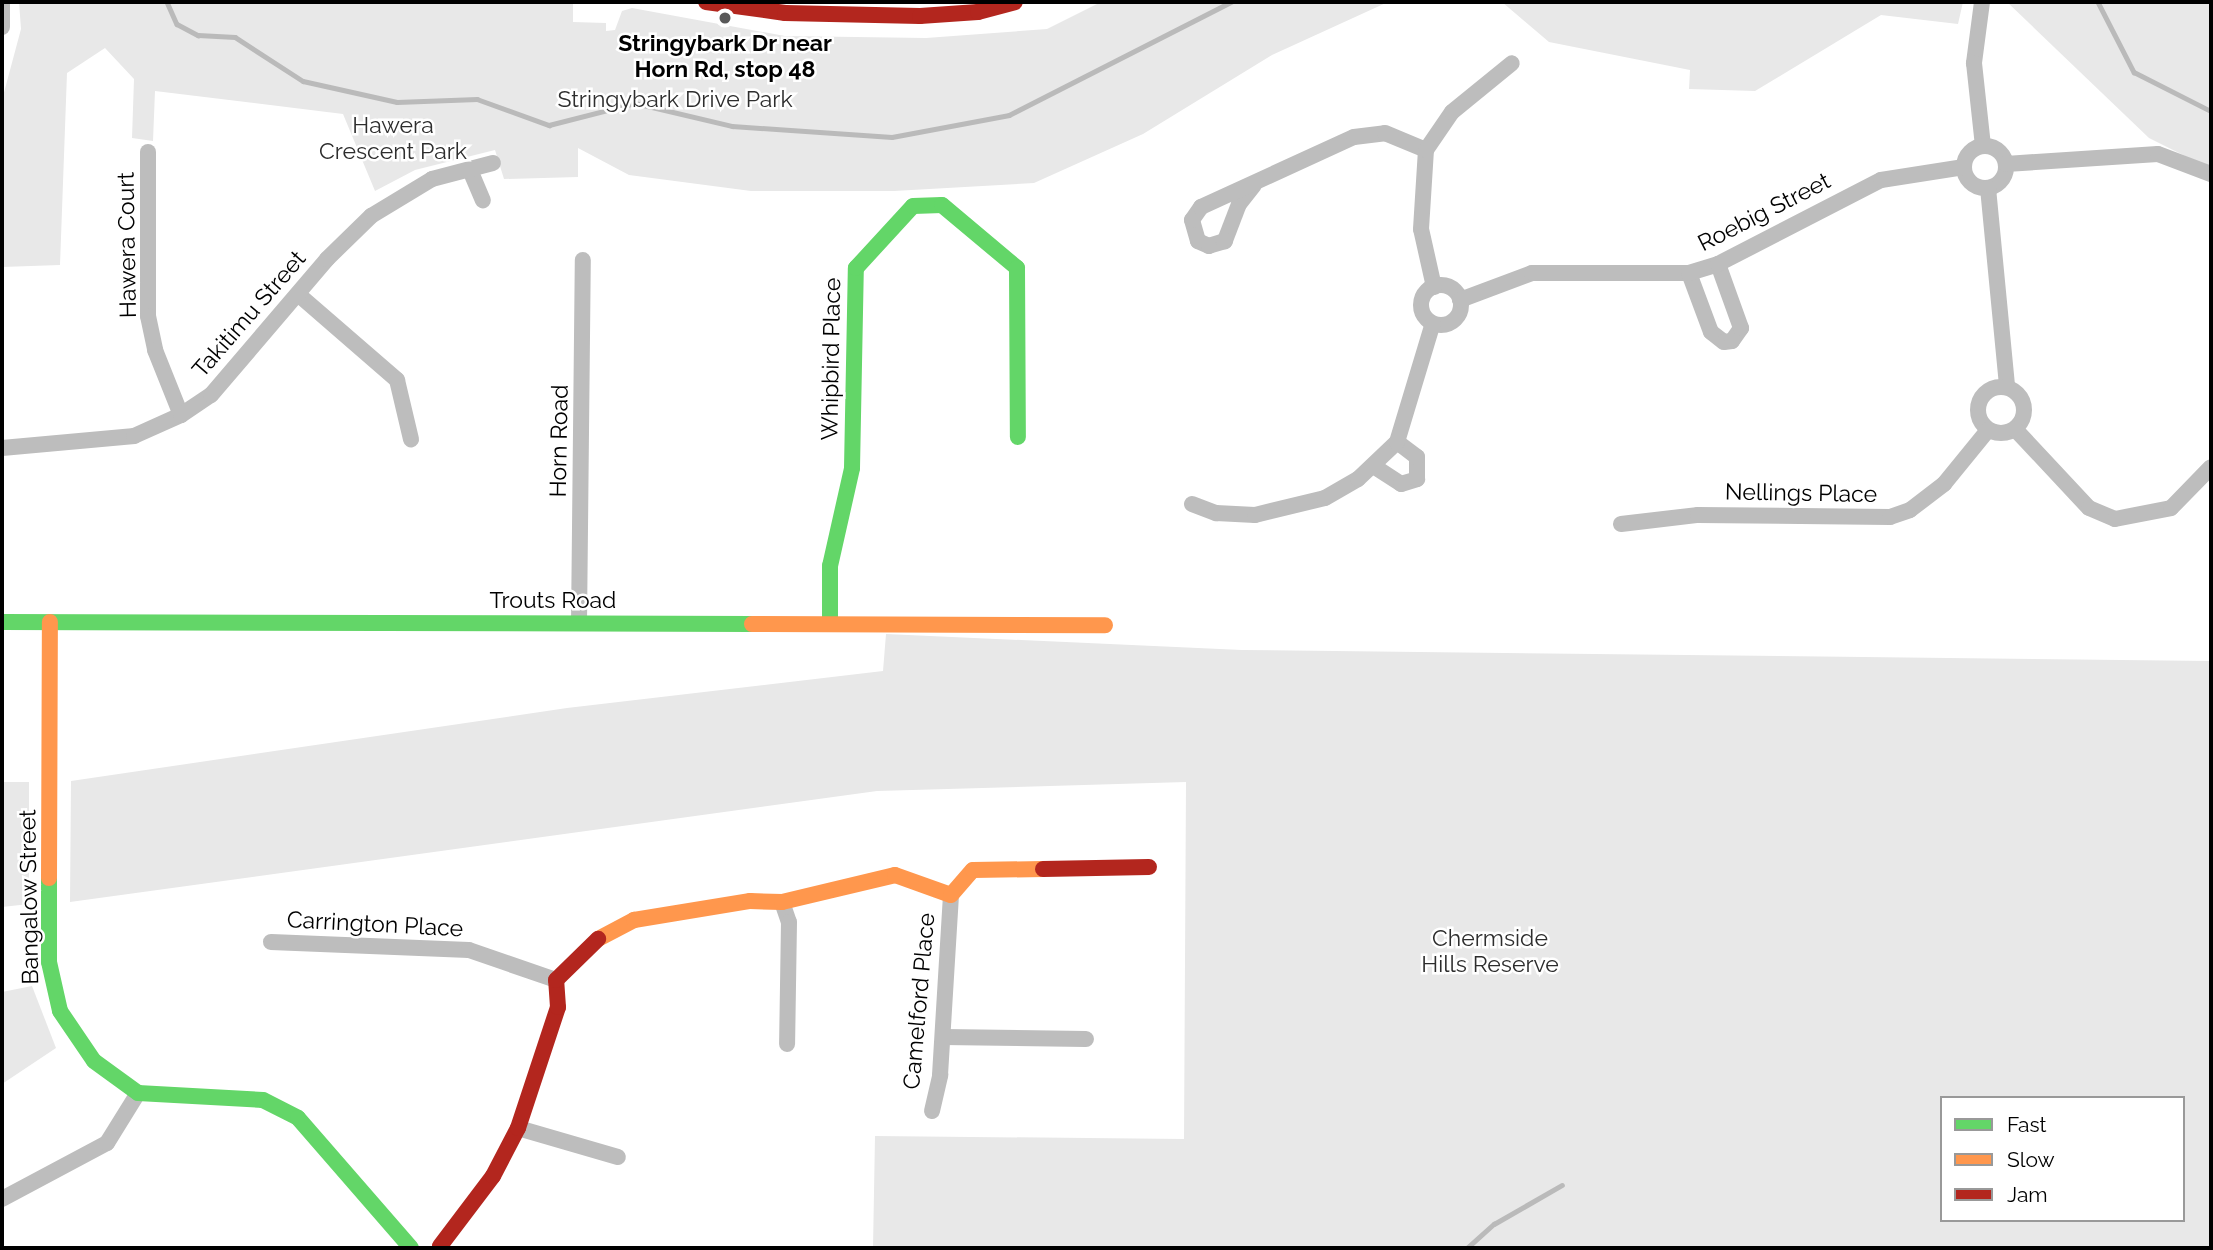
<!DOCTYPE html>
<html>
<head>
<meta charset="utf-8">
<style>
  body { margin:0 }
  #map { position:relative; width:2213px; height:1250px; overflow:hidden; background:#fff; font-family:Raleway,sans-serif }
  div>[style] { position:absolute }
  .green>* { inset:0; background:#e8e8e8 }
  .stream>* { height:4.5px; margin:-2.25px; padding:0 2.25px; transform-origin:2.25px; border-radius:2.25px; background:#bababa }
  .street>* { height:16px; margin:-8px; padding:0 8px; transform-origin:8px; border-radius:8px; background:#bdbdbd }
  .street>.ring { margin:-8px; padding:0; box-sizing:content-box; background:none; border:16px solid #bdbdbd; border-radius:50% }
  .fast>* { height:16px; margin:-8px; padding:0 8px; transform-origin:8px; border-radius:8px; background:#63d668 }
  .slow>* { height:16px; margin:-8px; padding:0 8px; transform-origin:8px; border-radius:8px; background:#ff974d }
  .jam>* { height:16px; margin:-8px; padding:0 8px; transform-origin:8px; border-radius:8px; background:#b3261e }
  .dots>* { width:19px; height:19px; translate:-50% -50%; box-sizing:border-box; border:4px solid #fff; border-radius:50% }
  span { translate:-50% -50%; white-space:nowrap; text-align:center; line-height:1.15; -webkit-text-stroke:5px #fff; paint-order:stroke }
  .poi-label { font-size:23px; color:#000; font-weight:700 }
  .park-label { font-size:23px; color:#2d2d2d }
  .street-label { font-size:23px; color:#000 }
  .frame { position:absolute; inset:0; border:4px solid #000; pointer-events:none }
  .legend { position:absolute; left:1940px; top:1096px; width:245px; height:126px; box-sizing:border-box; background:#fff; border:2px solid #999; margin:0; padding:9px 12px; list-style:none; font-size:21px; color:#000 }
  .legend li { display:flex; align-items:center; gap:14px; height:35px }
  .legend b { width:35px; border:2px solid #999 }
</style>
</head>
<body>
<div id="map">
  <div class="green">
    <div style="clip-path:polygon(19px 2px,573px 2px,573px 22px,606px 23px,606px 31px,615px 30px,622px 11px,632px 8px,785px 36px,926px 38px,1047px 29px,1101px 2px,1388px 2px,1272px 55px,1143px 134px,1034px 183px,894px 191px,751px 191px,629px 175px,578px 148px,578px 177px,504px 179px,495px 150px,415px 170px,375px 191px,343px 114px,155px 91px,153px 141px,132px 138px,134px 79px,105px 48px,67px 73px,60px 265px,2px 267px,2px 100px,21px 29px)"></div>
    <div style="clip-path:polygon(1502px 2px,1963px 2px,1958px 24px,1881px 15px,1755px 91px,1689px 89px,1690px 70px,1549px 42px)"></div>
    <div style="clip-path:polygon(2007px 2px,2211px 2px,2211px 169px,2149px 138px)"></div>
    <div style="clip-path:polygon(evenodd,886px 634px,1242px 650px,2211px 661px,2211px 1248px,873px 1248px,875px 1136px,1184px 1139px,1186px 782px,877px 791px,70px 902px,71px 781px,567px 708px,883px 671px,886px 634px,1942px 1098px,2183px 1098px,2183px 1220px,1942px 1220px,1942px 1098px)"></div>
    <div style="clip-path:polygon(2px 782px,29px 782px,29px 904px,2px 907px)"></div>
    <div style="clip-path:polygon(32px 986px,56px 1048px,2px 1084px,2px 992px)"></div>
  </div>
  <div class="stream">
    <div style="left:167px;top:2px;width:24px;rotate:66deg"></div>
    <div style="left:177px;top:24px;width:24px;rotate:28deg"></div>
    <div style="left:198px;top:35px;width:37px;rotate:3deg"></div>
    <div style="left:235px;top:37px;width:81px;rotate:32.9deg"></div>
    <div style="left:303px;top:81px;width:96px;rotate:12.6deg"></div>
    <div style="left:397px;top:102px;width:80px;rotate:-2.1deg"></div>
    <div style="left:477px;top:99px;width:77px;rotate:19.9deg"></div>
    <div style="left:549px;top:125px;width:89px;rotate:-14.3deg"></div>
    <div style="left:635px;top:103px;width:100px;rotate:13.3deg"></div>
    <div style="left:732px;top:126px;width:160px;rotate:3.9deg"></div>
    <div style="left:892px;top:137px;width:119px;rotate:-10.6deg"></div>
    <div style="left:1009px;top:115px;width:249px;rotate:-27deg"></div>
    <div style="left:2098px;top:2px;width:79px;rotate:62.8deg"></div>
    <div style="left:2134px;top:72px;width:86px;rotate:26.9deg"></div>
    <div style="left:1467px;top:1248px;width:36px;rotate:-42deg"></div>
    <div style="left:1494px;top:1224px;width:78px;rotate:-29.8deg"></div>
  </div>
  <div class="street">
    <div style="left:1982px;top:2px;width:62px;rotate:97.5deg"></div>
    <div style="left:1974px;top:63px;width:83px;rotate:83.8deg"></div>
    <div style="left:2px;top:3px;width:24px;rotate:90deg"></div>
    <div class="ring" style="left:1964px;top:146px;width:26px;height:26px"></div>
    <div style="left:148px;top:152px;width:164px;rotate:90deg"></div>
    <div style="left:148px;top:316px;width:35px;rotate:78deg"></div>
    <div style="left:155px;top:350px;width:70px;rotate:68.2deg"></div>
    <div style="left:2006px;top:164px;width:152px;rotate:-3.8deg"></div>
    <div style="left:2158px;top:154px;width:57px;rotate:20.7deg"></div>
    <div style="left:470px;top:170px;width:33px;rotate:67deg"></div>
    <div style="left:1254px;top:185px;width:24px;rotate:128deg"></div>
    <div style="left:1239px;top:204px;width:40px;rotate:111deg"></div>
    <div style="left:1225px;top:241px;width:17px;rotate:163deg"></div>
    <div style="left:1209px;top:246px;width:12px;rotate:-156deg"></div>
    <div style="left:1198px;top:241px;width:22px;rotate:-106deg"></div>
    <div style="left:1192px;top:220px;width:16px;rotate:-55deg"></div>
    <div style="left:1201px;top:207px;width:168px;rotate:-24.6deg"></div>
    <div style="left:1354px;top:137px;width:31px;rotate:-7deg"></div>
    <div style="left:1385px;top:133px;width:44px;rotate:22.5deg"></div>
    <div style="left:1988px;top:188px;width:200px;rotate:84.5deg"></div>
    <div style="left:1689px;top:273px;width:63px;rotate:69.6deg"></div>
    <div style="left:1711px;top:332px;width:16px;rotate:38deg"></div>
    <div style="left:1724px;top:342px;width:8px;rotate:-7deg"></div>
    <div style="left:1732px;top:341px;width:16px;rotate:-55deg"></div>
    <div style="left:1741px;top:328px;width:68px;rotate:-109.8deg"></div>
    <div class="ring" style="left:1421px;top:285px;width:24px;height:24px"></div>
    <div style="left:1434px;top:287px;width:59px;rotate:-102.6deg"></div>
    <div style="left:1421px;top:229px;width:79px;rotate:-86.4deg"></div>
    <div style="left:1426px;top:150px;width:46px;rotate:-55.6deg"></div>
    <div style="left:1452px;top:112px;width:77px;rotate:-39.2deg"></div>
    <div style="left:299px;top:295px;width:130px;rotate:40.9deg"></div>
    <div style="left:397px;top:380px;width:61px;rotate:76.7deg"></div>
    <div style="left:1460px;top:300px;width:77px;rotate:-20.6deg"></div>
    <div style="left:1532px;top:273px;width:157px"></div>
    <div style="left:1689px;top:273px;width:30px;rotate:-17deg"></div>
    <div style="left:1718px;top:264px;width:183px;rotate:-27.3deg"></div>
    <div style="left:1881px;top:180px;width:84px;rotate:-8.9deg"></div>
    <div class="ring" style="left:1978px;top:387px;width:30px;height:30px"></div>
    <div style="left:2015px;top:429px;width:108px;rotate:46.9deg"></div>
    <div style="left:2089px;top:508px;width:28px;rotate:23deg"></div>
    <div style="left:2115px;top:519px;width:57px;rotate:-11.1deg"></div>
    <div style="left:2171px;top:508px;width:57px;rotate:-45.7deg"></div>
    <div style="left:2px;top:448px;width:133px;rotate:-5.2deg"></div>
    <div style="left:134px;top:436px;width:51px;rotate:-24.1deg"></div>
    <div style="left:181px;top:415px;width:36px;rotate:-34deg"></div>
    <div style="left:211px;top:395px;width:179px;rotate:-49.5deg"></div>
    <div style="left:327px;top:259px;width:62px;rotate:-44.3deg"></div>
    <div style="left:371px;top:216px;width:71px;rotate:-31.2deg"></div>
    <div style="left:432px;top:179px;width:63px;rotate:-14.7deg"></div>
    <div style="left:1375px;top:467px;width:31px;rotate:33deg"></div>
    <div style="left:1401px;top:484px;width:17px;rotate:-17deg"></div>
    <div style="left:1417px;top:479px;width:22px;rotate:-90deg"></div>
    <div style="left:1417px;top:457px;width:25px;rotate:-143deg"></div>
    <div style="left:1192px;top:504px;width:26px;rotate:21deg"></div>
    <div style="left:1216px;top:513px;width:39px;rotate:3deg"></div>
    <div style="left:1255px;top:515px;width:72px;rotate:-13.7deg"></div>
    <div style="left:1325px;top:498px;width:38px;rotate:-30deg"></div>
    <div style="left:1358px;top:479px;width:54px;rotate:-43.5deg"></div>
    <div style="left:1397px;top:442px;width:124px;rotate:-73.2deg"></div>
    <div style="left:1621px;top:524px;width:78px;rotate:-6.7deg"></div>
    <div style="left:1698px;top:515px;width:192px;rotate:0.6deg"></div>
    <div style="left:1890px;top:517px;width:21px;rotate:-19deg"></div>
    <div style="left:1910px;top:510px;width:43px;rotate:-37.4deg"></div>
    <div style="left:1944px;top:484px;width:70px;rotate:-50.8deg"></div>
    <div style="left:579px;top:623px;width:363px;rotate:-89.4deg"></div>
    <div style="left:782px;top:902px;width:21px;rotate:71deg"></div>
    <div style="left:789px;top:922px;width:122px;rotate:90.9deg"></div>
    <div style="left:271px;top:942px;width:198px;rotate:2.3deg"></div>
    <div style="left:469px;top:950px;width:92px;rotate:19deg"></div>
    <div style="left:943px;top:1037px;width:143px;rotate:0.8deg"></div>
    <div style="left:932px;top:1111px;width:37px;rotate:-77deg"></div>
    <div style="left:940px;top:1075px;width:180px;rotate:-86.5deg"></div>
    <div style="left:518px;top:1128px;width:104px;rotate:16.2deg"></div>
    <div style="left:2px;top:1199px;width:119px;rotate:-28.1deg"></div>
    <div style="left:107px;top:1143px;width:59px;rotate:-58.2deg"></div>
  </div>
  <div class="fast">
    <div style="left:830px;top:621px;width:55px;rotate:-90deg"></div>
    <div style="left:830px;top:566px;width:100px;rotate:-77.3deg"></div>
    <div style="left:852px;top:468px;width:200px;rotate:-88.9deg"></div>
    <div style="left:856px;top:268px;width:84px;rotate:-47.4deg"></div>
    <div style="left:913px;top:206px;width:29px;rotate:-2deg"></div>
    <div style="left:942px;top:205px;width:98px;rotate:40deg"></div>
    <div style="left:1017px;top:268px;width:169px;rotate:89.7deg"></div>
    <div style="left:2px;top:622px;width:750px;rotate:0.15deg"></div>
    <div style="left:49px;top:878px;width:84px;rotate:90deg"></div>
    <div style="left:49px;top:962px;width:50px;rotate:77.3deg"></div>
    <div style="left:60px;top:1011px;width:60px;rotate:55.8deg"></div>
    <div style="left:94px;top:1061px;width:54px;rotate:36deg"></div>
    <div style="left:138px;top:1093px;width:125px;rotate:3.2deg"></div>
    <div style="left:263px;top:1100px;width:39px;rotate:27deg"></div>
    <div style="left:298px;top:1118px;width:172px;rotate:49deg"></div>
  </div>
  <div class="slow">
    <div style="left:752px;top:624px;width:353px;rotate:0.2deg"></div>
    <div style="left:49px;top:878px;width:256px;rotate:-89.8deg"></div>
    <div style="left:598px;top:939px;width:41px;rotate:-27.8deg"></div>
    <div style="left:634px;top:920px;width:118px;rotate:-9.3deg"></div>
    <div style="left:750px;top:901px;width:32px;rotate:2deg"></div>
    <div style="left:782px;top:902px;width:116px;rotate:-13.4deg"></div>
    <div style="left:895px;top:875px;width:59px;rotate:19.7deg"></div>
    <div style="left:951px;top:895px;width:33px;rotate:-49deg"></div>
    <div style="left:973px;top:870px;width:70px;rotate:-0.8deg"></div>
  </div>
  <div class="jam">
    <div style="left:706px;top:2px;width:80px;rotate:7.9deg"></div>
    <div style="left:785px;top:13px;width:135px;rotate:1.3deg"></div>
    <div style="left:920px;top:16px;width:58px;rotate:-3.9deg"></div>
    <div style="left:978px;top:12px;width:38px;rotate:-15deg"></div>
    <div style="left:1043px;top:869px;width:106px;rotate:-1.1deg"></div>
    <div style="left:440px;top:1246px;width:88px;rotate:-52.9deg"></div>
    <div style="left:493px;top:1176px;width:54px;rotate:-62.5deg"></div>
    <div style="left:518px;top:1128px;width:127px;rotate:-71.7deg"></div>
    <div style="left:558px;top:1007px;width:27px;rotate:-94deg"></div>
    <div style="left:556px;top:980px;width:59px;rotate:-44.3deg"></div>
  </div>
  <div class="dots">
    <div style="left:725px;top:18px;background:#595959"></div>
  </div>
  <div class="poi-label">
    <span style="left:725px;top:56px">Stringybark Dr near<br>Horn Rd, stop 48</span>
  </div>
  <div class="park-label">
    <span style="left:675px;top:99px">Stringybark Drive Park</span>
    <span style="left:393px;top:138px">Hawera<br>Crescent Park</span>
    <span style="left:1490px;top:951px">Chermside<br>Hills Reserve</span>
  </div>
  <div class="street-label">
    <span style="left:1764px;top:212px;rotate:-27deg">Roebig Street</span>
    <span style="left:127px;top:245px;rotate:-91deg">Hawera Court</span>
    <span style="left:249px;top:314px;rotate:-49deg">Takitimu Street</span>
    <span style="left:831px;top:359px;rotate:-89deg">Whipbird Place</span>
    <span style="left:559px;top:441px;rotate:-89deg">Horn Road</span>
    <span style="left:1801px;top:493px;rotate:1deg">Nellings Place</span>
    <span style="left:553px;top:600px">Trouts Road</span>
    <span style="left:29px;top:897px;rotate:-91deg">Bangalow Street</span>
    <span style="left:375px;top:924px;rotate:3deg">Carrington Place</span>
    <span style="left:919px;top:1001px;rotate:-85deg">Camelford Place</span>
  </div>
  <div class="frame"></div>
  <ul class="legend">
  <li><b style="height:9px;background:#63d668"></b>Fast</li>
  <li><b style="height:9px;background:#ff974d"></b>Slow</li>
  <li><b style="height:9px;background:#b3261e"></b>Jam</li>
  </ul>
</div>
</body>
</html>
